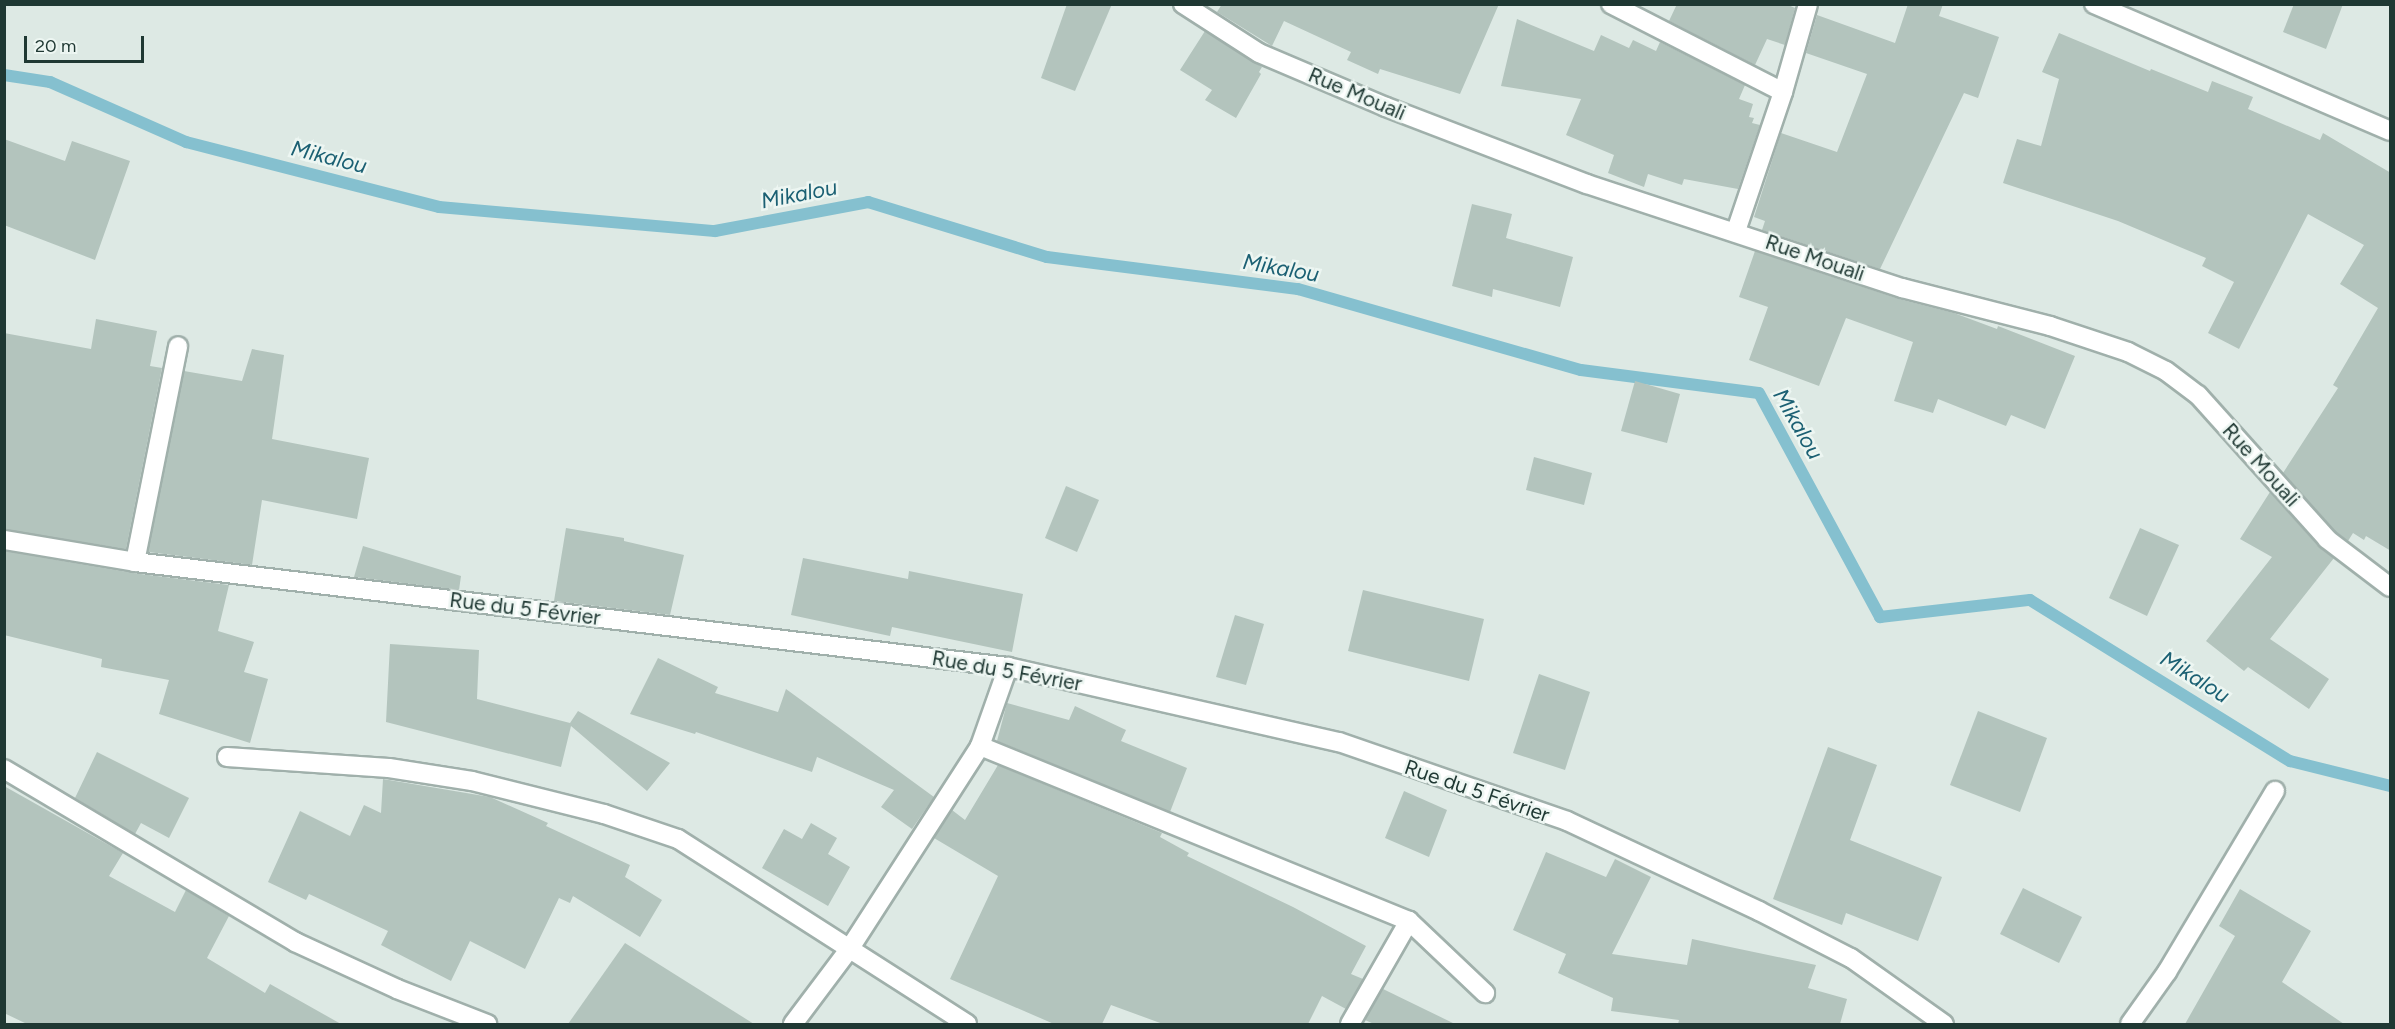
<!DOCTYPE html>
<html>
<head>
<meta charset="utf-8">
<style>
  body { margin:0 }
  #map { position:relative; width:2395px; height:1029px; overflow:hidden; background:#dde9e4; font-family:Figtree,sans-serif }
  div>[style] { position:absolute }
  .stream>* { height:12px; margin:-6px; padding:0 6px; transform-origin:6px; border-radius:6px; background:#85c0cf }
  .building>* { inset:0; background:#b3c4bd }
  .roads { filter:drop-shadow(2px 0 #a0b0ab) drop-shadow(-2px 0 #a0b0ab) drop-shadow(0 2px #a0b0ab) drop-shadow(0 -2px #a0b0ab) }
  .street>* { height:18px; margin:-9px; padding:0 9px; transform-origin:9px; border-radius:9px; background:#fff }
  span { translate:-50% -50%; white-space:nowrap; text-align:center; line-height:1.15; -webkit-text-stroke:5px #edf6f2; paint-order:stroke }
  .street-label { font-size:21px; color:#1f3833 }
  .water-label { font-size:22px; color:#1b6073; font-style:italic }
  .frame { position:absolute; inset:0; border:6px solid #1f3833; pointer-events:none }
  .scale { position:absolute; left:24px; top:36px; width:120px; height:27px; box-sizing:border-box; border:3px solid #1f3833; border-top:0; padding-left:8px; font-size:18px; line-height:21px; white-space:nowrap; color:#1f3833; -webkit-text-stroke:4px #edf6f2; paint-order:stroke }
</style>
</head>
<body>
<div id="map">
  <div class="stream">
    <div style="left:4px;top:75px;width:47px;rotate:8.7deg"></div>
    <div style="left:50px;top:82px;width:149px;rotate:23.8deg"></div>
    <div style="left:186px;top:142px;width:261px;rotate:14.4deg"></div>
    <div style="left:439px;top:207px;width:277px;rotate:5deg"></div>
    <div style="left:715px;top:231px;width:156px;rotate:-10.7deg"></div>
    <div style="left:868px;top:202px;width:187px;rotate:17.1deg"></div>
    <div style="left:1047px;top:257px;width:253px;rotate:7.3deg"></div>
    <div style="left:1298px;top:289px;width:294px;rotate:16deg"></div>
    <div style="left:1581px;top:370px;width:179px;rotate:7.4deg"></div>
    <div style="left:1759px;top:393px;width:255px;rotate:61.6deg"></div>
    <div style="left:1880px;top:617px;width:151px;rotate:-6.5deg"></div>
    <div style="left:2030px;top:600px;width:306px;rotate:31.8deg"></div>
    <div style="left:2290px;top:761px;width:103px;rotate:14deg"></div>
  </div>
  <div class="building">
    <div style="clip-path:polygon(1067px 4px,1112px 4px,1075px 91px,1041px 78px)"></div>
    <div style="clip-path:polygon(1222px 4px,1499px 4px,1460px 94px,1380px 69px,1378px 74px,1347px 60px,1351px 52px,1284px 21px,1272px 46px,1217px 12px)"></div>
    <div style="clip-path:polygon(1677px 4px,1786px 4px,1795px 8px,1785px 45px,1767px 39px,1755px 65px,1669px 21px)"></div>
    <div style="clip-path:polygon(1908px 4px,1943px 4px,1939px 16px,1999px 37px,1978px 98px,1964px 93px,1880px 269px,1762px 230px,1765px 221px,1754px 217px,1781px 133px,1837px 152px,1867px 74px,1806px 53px,1817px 15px,1895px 43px)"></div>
    <div style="clip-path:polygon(2294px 4px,2343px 4px,2326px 49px,2283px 32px)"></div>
    <div style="clip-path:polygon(1517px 19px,1594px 51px,1601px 35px,1629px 48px,1633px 40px,1656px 51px,1660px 42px,1745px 85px,1739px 99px,1753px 104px,1749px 117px,1754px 118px,1752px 123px,1760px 125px,1738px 189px,1684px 179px,1682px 185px,1648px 174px,1644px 187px,1608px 173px,1614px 155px,1566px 135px,1581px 99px,1501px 86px)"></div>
    <div style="clip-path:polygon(1205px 31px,1262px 67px,1259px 72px,1261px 74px,1236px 118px,1205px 100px,1212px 90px,1180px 70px)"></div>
    <div style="clip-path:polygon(2059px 33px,2150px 71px,2151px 69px,2208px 92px,2212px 81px,2253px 97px,2248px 109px,2320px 140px,2323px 133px,2391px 173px,2391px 551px,2366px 536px,2364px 540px,2353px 533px,2348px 541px,2335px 531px,2283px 473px,2338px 388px,2333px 385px,2378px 308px,2340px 284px,2364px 245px,2308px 214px,2239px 349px,2208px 333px,2234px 282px,2202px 266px,2206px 258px,2118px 221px,2003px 183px,2017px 139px,2041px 146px,2059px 79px,2042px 72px)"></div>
    <div style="clip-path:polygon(4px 139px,65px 161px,72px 141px,130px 161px,95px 260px,4px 225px)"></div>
    <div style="clip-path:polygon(1472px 204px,1512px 214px,1506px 238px,1573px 257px,1560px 307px,1493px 289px,1492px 297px,1452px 286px)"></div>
    <div style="clip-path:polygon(1755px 251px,1899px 299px,1954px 313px,1997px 329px,1998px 326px,2075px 356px,2045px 429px,2011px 415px,2006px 426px,1938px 399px,1933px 413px,1894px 401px,1913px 342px,1846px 318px,1819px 386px,1749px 360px,1768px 307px,1739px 297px)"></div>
    <div style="clip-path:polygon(96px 319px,157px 331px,150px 366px,162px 368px,126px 549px,4px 529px,4px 333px,91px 349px)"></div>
    <div style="clip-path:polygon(252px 349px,284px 355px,272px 439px,369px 458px,357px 519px,262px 500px,252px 565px,148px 552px,184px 371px,242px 381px)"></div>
    <div style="clip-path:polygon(1635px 381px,1680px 394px,1667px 443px,1621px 431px)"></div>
    <div style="clip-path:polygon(1534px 457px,1592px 473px,1584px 505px,1526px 490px)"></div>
    <div style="clip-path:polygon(1066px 486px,1099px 500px,1077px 552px,1045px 538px)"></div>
    <div style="clip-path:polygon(2270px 492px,2319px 547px,2334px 558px,2270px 639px,2329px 679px,2309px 709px,2248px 667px,2244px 671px,2206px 641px,2272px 557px,2240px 539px)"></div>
    <div style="clip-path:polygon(566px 528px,624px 538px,624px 541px,684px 555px,670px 615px,554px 601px)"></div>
    <div style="clip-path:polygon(2140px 528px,2179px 545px,2147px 616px,2109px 598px)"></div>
    <div style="clip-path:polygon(363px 546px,461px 576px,459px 590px,354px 577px)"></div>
    <div style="clip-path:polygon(4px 551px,133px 573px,229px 585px,218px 631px,254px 642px,244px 672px,268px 679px,250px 743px,159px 714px,169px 680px,101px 667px,102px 659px,4px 635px)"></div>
    <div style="clip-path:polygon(803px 558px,908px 579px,909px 571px,1023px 594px,1012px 652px,892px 627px,890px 636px,791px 615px)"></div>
    <div style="clip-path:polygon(1363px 590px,1484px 619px,1469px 681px,1348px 651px)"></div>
    <div style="clip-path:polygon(1235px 615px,1264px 624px,1246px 685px,1216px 677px)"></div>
    <div style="clip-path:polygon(390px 644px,479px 650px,477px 699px,570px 723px,578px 711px,670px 763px,647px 791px,571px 726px,561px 767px,386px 722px)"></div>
    <div style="clip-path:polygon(658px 658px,718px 687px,715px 693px,778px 712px,786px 689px,934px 797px,912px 829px,881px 807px,894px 790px,817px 757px,812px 772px,696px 732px,695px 734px,630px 714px)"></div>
    <div style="clip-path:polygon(1539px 674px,1590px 692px,1565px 770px,1513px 753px)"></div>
    <div style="clip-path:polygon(1007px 703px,1069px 720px,1075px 706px,1126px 730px,1121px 741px,1187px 768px,1170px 812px,997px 741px)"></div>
    <div style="clip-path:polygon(1978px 711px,2047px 738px,2020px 812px,1950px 785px)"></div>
    <div style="clip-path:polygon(1828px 747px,1877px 765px,1850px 840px,1942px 877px,1918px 941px,1846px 913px,1842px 925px,1773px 899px)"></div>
    <div style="clip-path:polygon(97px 752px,189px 798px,169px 838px,141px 823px,135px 834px,75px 798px)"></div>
    <div style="clip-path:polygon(998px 765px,1162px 833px,1160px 837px,1189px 853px,1187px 856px,1293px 907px,1366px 946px,1351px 974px,1363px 979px,1346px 1009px,1322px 996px,1308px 1024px,1163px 1024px,1111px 1005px,1102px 1024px,1054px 1024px,950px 979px,998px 876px,934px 838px,952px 810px,965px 820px)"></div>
    <div style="clip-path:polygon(383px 779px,490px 797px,548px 823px,546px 826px,630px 865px,625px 877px,662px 900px,640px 937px,573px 896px,570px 903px,559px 898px,525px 969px,470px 941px,451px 981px,381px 945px,388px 931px,309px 894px,306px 900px,268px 882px,300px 811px,350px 836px,364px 805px,381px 813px)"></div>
    <div style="clip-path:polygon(4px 786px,123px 853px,109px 876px,175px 912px,186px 890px,229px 916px,207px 958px,265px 993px,270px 984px,341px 1024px,27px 1024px,4px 1013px)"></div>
    <div style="clip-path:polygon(1404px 791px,1447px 810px,1429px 857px,1385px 838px)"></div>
    <div style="clip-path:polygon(811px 823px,837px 838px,828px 854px,850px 867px,828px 906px,762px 868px,784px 829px,802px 839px)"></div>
    <div style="clip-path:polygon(1546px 852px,1606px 877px,1615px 859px,1651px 877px,1612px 954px,1687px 965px,1692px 939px,1816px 965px,1808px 988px,1847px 999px,1840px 1024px,1678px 1024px,1679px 1020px,1611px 1011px,1613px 998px,1558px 973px,1566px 954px,1513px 930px)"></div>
    <div style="clip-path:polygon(2023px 888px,2082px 917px,2059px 963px,2000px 934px)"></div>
    <div style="clip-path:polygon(2240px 889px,2311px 931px,2282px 982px,2344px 1024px,2185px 1024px,2235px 936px,2219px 926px)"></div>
    <div style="clip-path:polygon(625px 943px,754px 1024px,568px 1024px)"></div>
    <div style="clip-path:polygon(1383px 989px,1455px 1024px,1374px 1024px,1365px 1020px)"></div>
  </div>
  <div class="roads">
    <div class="street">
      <div style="left:1183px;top:4px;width:90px;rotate:32.8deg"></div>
      <div style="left:1259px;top:53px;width:138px;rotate:23deg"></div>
      <div style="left:1386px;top:107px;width:215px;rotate:21deg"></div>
      <div style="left:1587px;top:184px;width:332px;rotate:18.3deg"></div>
      <div style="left:1902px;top:288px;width:153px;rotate:14.4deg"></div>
      <div style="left:2050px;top:326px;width:82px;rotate:18.4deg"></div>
      <div style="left:2128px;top:352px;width:42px;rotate:26.6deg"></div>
      <div style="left:2166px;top:371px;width:40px;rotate:37deg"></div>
      <div style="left:2198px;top:395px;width:193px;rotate:48.1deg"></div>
      <div style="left:2327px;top:539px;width:79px;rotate:37.3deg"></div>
      <div style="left:1611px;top:4px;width:193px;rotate:27.1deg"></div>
      <div style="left:2094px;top:4px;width:322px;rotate:23.2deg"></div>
      <div style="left:1736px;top:231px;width:147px;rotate:-71.3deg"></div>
      <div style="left:1783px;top:92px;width:91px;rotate:-74.1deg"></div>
      <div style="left:4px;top:540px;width:133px;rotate:9.5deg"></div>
      <div style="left:135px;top:562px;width:879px;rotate:6.86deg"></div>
      <div style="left:1008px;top:667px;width:339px;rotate:12.8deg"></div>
      <div style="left:1339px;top:742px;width:241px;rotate:19.1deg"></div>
      <div style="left:1567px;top:821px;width:212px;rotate:25.1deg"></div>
      <div style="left:1759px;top:911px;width:103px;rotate:27.1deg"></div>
      <div style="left:1851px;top:958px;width:114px;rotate:35.4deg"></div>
      <div style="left:135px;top:562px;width:220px;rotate:-78.7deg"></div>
      <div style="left:980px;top:746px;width:463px;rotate:22.2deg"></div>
      <div style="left:1409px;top:921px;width:105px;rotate:43.5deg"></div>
      <div style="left:227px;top:757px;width:162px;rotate:3.9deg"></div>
      <div style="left:389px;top:768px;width:84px;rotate:8.9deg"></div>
      <div style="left:472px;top:781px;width:136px;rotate:14deg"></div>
      <div style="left:604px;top:814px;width:78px;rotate:18.7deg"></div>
      <div style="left:678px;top:839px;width:343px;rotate:32.6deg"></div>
      <div style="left:4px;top:769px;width:339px;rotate:30.7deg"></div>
      <div style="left:295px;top:942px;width:112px;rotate:24.7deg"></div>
      <div style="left:397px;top:989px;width:97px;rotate:21.3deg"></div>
      <div style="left:793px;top:1024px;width:95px;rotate:-53.1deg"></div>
      <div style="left:850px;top:948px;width:240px;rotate:-57.2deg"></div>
      <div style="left:980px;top:746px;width:84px;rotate:-70.5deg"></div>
      <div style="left:1350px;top:1024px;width:119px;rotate:-60.2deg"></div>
      <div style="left:2130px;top:1024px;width:64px;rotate:-54.6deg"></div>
      <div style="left:2167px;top:972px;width:211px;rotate:-59.2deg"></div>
    </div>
  </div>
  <div class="street-label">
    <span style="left:1357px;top:94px;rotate:23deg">Rue Mouali</span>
    <span style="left:1815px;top:258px;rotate:19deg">Rue Mouali</span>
    <span style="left:2261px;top:465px;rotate:48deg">Rue Mouali</span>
    <span style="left:525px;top:609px;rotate:7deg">Rue du 5 Février</span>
    <span style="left:1007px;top:671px;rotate:10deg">Rue du 5 Février</span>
    <span style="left:1477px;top:791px;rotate:19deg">Rue du 5 Février</span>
  </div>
  <div class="water-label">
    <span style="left:329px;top:157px;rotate:14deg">Mikalou</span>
    <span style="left:799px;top:194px;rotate:-11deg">Mikalou</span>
    <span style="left:1281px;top:268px;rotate:10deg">Mikalou</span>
    <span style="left:1798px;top:424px;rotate:60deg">Mikalou</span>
    <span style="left:2195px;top:677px;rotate:32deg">Mikalou</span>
  </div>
  <div class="frame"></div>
  <div class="scale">20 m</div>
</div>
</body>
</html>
